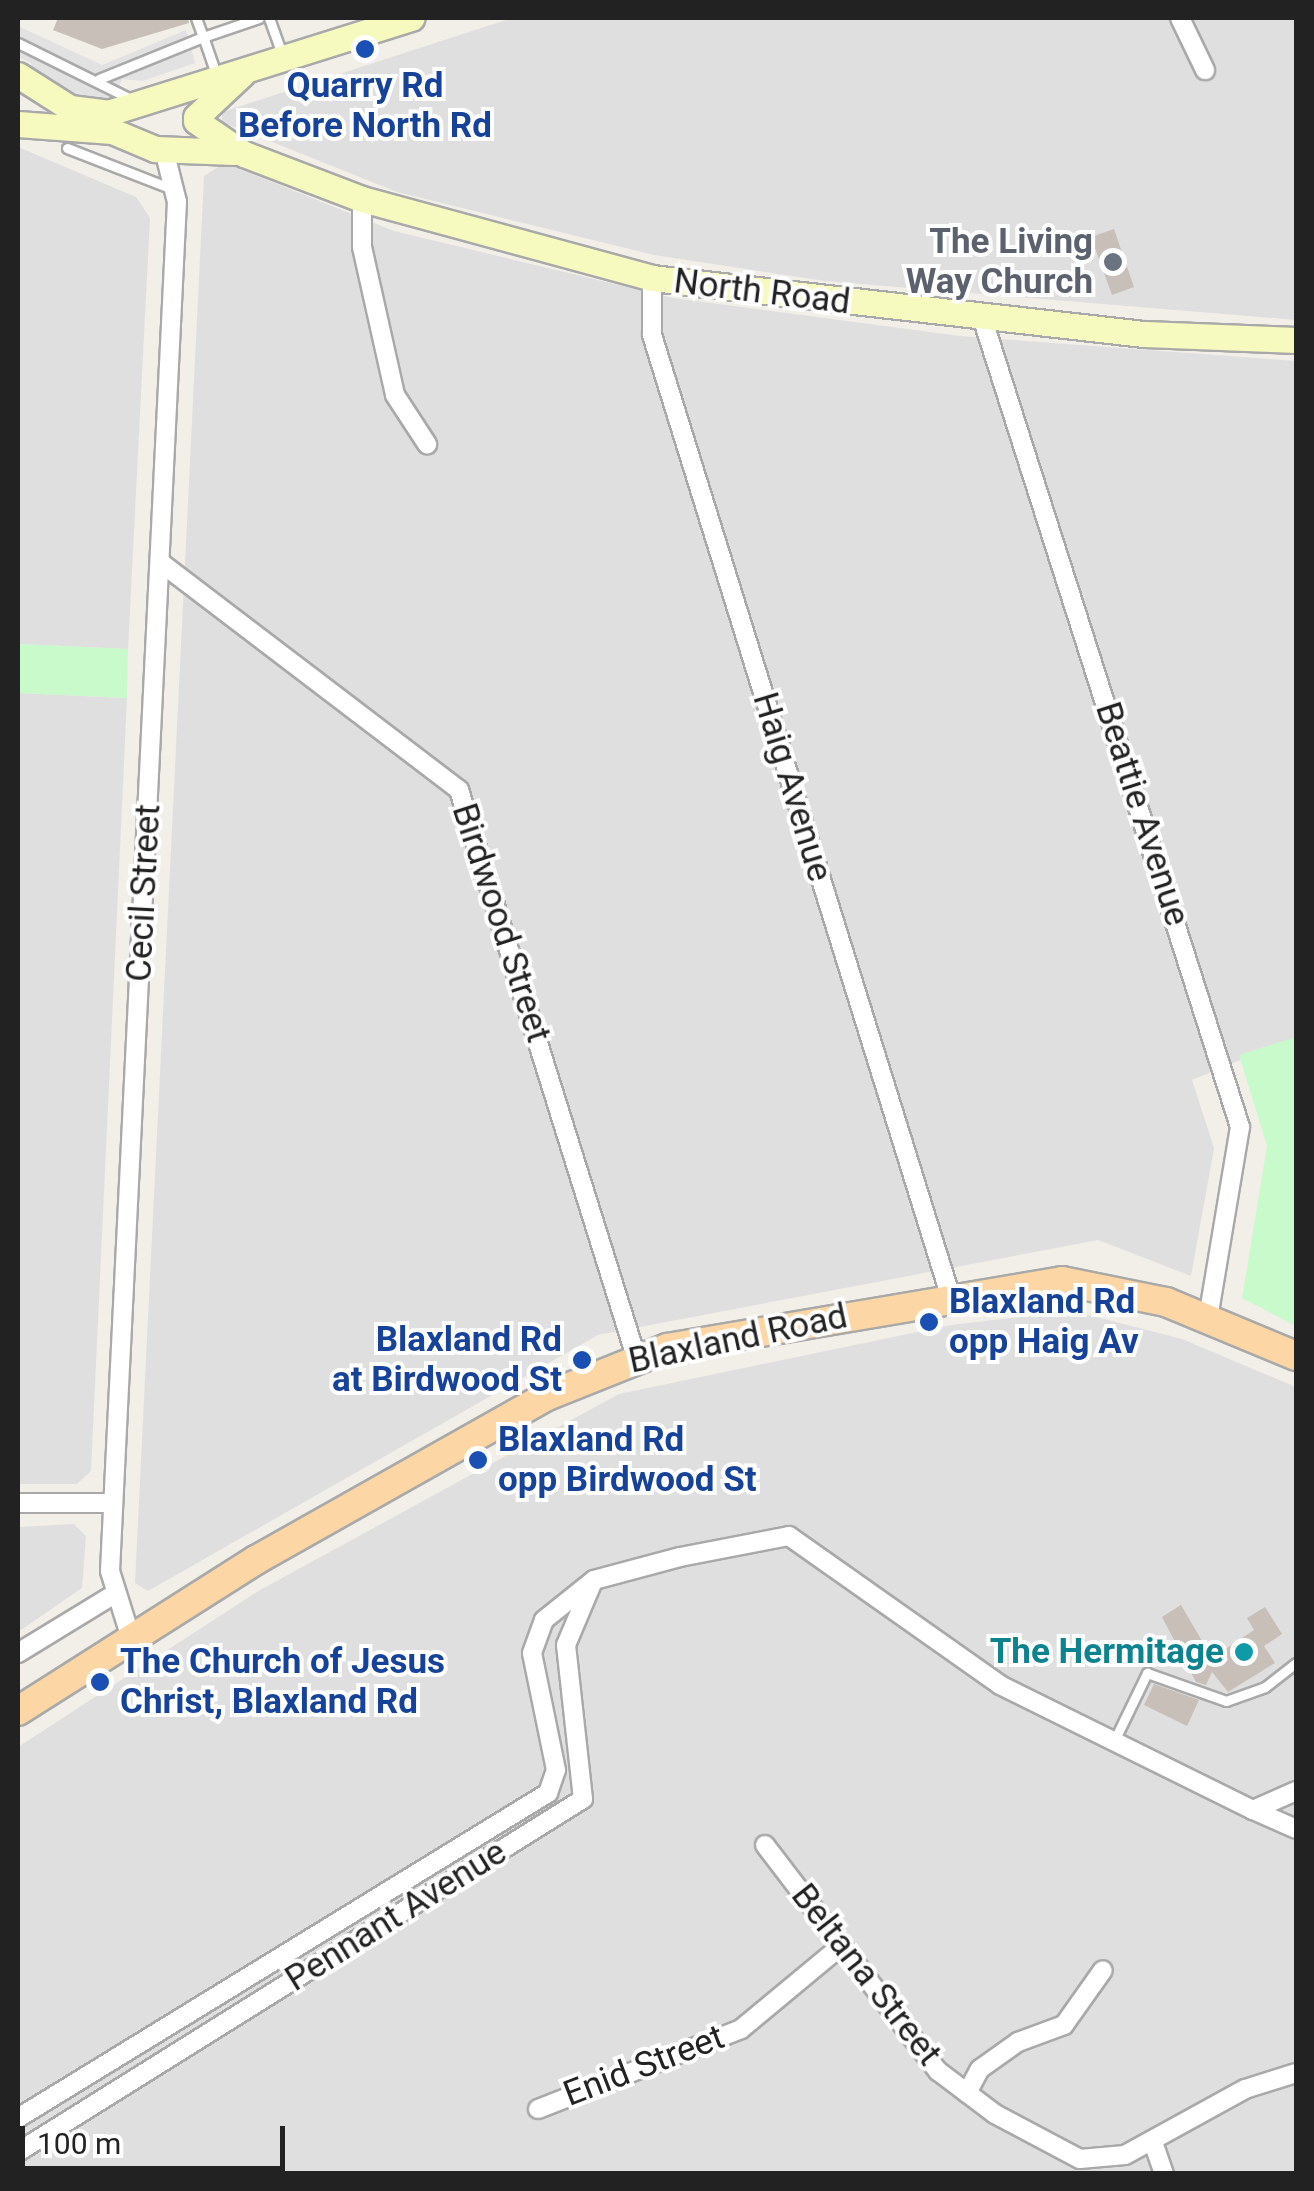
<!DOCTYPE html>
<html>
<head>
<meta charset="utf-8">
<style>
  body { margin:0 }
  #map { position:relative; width:1314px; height:2191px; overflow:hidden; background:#f2efe9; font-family:Roboto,sans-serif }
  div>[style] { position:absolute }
  .residential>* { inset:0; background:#e0dfdf }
  .park>* { inset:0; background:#c8facc }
  .parking>* { inset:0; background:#e2e2e2 }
  .building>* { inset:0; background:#c7bfb8 }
  .roads { filter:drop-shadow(2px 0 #a9a9a9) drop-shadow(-2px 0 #a9a9a9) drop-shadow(0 2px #a9a9a9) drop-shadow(0 -2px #a9a9a9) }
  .lane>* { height:9px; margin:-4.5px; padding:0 4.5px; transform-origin:4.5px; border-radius:4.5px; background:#fff }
  .street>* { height:18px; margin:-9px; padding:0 9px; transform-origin:9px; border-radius:9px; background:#fff }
  .secondary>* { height:25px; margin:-12.5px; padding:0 12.5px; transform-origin:12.5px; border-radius:12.5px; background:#f7fabf }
  .primary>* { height:28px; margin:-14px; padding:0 14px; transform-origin:14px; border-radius:14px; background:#fcd6a4 }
  .dots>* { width:28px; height:28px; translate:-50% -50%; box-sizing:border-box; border:5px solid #fff; border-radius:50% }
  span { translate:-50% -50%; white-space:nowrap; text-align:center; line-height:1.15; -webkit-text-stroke:8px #fff; paint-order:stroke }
  .transit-label { font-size:35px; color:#164399; font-weight:700 }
  .left { translate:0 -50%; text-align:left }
  .right { translate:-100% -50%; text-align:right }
  .worship-label { font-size:35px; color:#5b616d; font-weight:700 }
  .street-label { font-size:35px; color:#222 }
  .culture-label { font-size:35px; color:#0d838f; font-weight:700 }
  .frame { position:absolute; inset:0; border:20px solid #222; pointer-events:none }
  .scale { position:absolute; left:20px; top:2126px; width:265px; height:45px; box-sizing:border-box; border:5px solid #222; border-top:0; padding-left:12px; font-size:30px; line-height:35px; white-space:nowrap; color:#222; -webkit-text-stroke:8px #fff; paint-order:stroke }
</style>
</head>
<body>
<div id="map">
  <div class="residential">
    <div style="clip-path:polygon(512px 18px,1296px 18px,1296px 320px,825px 281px,654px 255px,397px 192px,222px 122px,222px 112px)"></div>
    <div style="clip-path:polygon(18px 147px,136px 197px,150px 218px,128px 649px,18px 644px)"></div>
    <div style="clip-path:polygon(225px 163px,394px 231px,673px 298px,960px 336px,1296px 361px,1296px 1037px,1192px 1080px,1214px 1148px,1191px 1276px,1098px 1240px,598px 1335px,148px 1591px,135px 1583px,204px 176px)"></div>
    <div style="clip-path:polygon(18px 693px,127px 698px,91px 1471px,77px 1484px,18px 1484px)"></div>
    <div style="clip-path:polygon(1073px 1311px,1182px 1339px,1296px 1387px,1296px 2173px,18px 2173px,18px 1747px,260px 1590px,619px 1394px,951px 1325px)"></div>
    <div style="clip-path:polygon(74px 1524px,86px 1536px,82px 1588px,18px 1632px,18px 1527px)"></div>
  </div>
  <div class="park">
    <div style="clip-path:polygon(18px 644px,128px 649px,127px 698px,18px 693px)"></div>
    <div style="clip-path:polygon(1296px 1037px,1296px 1326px,1242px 1298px,1267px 1146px,1239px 1055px)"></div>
  </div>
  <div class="parking">
    <div style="clip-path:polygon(18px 26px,102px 65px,186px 30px,195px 63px,143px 81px,122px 79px,111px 104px,94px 103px,33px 75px,31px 63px,18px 57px)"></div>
  </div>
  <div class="building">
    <div style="clip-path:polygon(58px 18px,188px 18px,189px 23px,102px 49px,53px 30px)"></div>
    <div style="clip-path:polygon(1114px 229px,1134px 287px,1112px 295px,1091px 237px)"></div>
    <div style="clip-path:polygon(1181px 1605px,1212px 1658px,1254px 1630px,1247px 1618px,1265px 1607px,1282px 1634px,1264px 1646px,1275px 1663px,1228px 1692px,1212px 1672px,1206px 1685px,1196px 1682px,1162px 1617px)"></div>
    <div style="clip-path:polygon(1154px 1684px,1199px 1700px,1187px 1726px,1144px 1705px)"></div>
  </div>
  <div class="roads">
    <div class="lane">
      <div style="left:269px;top:18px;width:41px;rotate:70.3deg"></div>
      <div style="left:18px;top:43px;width:131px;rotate:26.4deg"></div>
      <div style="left:216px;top:74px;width:39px;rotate:-109deg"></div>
      <div style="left:203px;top:37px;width:59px;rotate:-18.7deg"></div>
      <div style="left:99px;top:79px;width:112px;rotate:-22deg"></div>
      <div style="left:203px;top:37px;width:20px;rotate:-110deg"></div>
      <div style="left:67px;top:148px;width:116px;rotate:21.3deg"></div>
      <div style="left:1114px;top:1741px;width:76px;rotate:-64.1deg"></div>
      <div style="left:1147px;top:1673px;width:84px;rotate:19.5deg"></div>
      <div style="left:1226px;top:1701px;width:41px;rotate:-19.7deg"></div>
      <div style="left:1265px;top:1687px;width:39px;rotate:-38deg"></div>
    </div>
    <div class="street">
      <div style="left:1180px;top:18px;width:58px;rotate:64.3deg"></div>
      <div style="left:362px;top:199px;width:48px;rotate:90deg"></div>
      <div style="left:362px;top:247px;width:152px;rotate:77.4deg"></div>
      <div style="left:395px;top:395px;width:59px;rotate:56.9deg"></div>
      <div style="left:652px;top:278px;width:57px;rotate:90deg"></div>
      <div style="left:652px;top:335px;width:1005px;rotate:72.75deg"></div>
      <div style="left:982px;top:317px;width:850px;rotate:72.33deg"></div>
      <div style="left:1240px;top:1127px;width:194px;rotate:99.5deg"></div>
      <div style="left:160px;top:562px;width:376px;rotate:37.3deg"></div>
      <div style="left:459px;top:790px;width:594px;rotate:72.66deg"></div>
      <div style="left:18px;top:1503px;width:95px"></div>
      <div style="left:130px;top:1635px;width:67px;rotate:-107.4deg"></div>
      <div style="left:110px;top:1571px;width:1371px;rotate:-87.2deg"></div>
      <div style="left:177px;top:202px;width:54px;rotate:-104deg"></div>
      <div style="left:18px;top:1653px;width:111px;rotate:-31.4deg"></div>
      <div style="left:1253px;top:1810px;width:47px;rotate:23.8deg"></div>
      <div style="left:765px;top:1845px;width:285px;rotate:52.6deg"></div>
      <div style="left:938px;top:2071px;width:71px;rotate:37deg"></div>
      <div style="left:995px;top:2114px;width:96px;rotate:27.9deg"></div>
      <div style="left:1080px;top:2159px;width:45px;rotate:-5.1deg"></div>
      <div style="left:1125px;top:2155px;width:137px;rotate:-28.8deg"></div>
      <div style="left:1245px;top:2089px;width:53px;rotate:-17.4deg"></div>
      <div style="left:967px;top:2093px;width:27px;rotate:-62deg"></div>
      <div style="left:980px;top:2069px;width:47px;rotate:-35.4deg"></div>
      <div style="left:1018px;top:2042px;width:49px;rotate:-20.3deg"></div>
      <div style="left:1064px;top:2025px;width:67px;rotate:-54.7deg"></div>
      <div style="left:538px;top:2109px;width:218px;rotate:-21.5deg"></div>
      <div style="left:741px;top:2029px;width:131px;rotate:-39.7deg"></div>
      <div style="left:18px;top:2118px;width:622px;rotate:-31.52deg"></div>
      <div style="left:548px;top:1793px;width:24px;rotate:-71deg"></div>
      <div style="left:556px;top:1770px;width:119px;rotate:-101.6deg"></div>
      <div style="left:532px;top:1653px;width:35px;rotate:-70deg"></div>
      <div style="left:544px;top:1620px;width:64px;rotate:-38.7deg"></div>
      <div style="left:594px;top:1580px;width:89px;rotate:-15deg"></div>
      <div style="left:680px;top:1557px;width:111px;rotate:-10.9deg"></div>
      <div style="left:789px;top:1536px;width:258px;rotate:35.2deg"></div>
      <div style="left:1000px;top:1685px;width:282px;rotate:26.3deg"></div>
      <div style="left:1253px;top:1810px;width:47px;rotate:-23.8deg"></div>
      <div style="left:1153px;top:2142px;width:34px;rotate:71deg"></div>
      <div style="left:18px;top:2152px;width:666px;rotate:-32deg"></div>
      <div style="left:583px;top:1799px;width:155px;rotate:-96.3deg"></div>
      <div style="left:566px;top:1645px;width:69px;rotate:-67.1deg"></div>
    </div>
    <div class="secondary">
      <div style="left:18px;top:75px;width:62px;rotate:32.4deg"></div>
      <div style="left:70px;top:108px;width:38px;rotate:7deg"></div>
      <div style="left:108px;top:113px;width:318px;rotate:-17.4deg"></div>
      <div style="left:196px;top:117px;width:62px;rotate:-43deg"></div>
      <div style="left:196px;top:121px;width:58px;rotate:34.5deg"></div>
      <div style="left:244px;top:154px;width:126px;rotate:20.9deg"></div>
      <div style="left:362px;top:199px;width:301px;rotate:15.2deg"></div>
      <div style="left:652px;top:278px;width:496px;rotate:6.5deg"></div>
      <div style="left:1145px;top:334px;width:151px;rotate:2.3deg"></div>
      <div style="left:18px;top:124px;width:94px;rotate:4.3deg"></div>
      <div style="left:112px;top:131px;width:47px;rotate:22.7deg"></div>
      <div style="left:155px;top:149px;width:79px;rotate:2.2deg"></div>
    </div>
    <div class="primary">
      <div style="left:18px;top:1711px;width:282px;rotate:-32.4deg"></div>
      <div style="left:256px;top:1560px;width:334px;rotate:-29.4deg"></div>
      <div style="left:547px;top:1396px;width:129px;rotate:-21.8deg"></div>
      <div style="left:667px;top:1348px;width:401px;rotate:-9.6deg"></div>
      <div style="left:1062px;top:1281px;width:106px;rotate:11.4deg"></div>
      <div style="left:1166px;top:1302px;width:141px;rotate:22.6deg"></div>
    </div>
  </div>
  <div class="dots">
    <div style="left:365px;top:49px;background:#1a4fb4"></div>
    <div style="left:1113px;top:262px;background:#6b7280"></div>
    <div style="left:929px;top:1322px;background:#1a4fb4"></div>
    <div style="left:582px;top:1360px;background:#1a4fb4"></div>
    <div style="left:478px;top:1460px;background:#1a4fb4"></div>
    <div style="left:1244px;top:1652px;background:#0f9aa8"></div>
    <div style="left:100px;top:1682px;background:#1a4fb4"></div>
  </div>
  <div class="transit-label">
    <span style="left:365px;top:106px">Quarry Rd<br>Before North Rd</span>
    <span class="left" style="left:949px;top:1322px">Blaxland Rd<br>opp Haig Av</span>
    <span class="right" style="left:562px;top:1360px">Blaxland Rd<br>at Birdwood St</span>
    <span class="left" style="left:498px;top:1460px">Blaxland Rd<br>opp Birdwood St</span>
    <span class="left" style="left:120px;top:1682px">The Church of Jesus<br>Christ, Blaxland Rd</span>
  </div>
  <div class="worship-label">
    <span class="right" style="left:1093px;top:262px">The Living<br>Way Church</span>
  </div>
  <div class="street-label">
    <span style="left:762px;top:292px;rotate:7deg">North Road</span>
    <span style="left:792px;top:787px;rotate:73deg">Haig Avenue</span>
    <span style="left:1142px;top:814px;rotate:72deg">Beattie Avenue</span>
    <span style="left:144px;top:893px;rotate:-87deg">Cecil Street</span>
    <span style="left:501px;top:923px;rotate:72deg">Birdwood Street</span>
    <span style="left:738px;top:1339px;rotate:-12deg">Blaxland Road</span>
    <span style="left:396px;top:1916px;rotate:-32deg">Pennant Avenue</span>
    <span style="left:866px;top:1975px;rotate:52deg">Beltana Street</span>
    <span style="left:644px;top:2066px;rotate:-21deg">Enid Street</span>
  </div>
  <div class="culture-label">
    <span class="right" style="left:1224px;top:1652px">The Hermitage</span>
  </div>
  <div class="frame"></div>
  <div class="scale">100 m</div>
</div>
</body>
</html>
